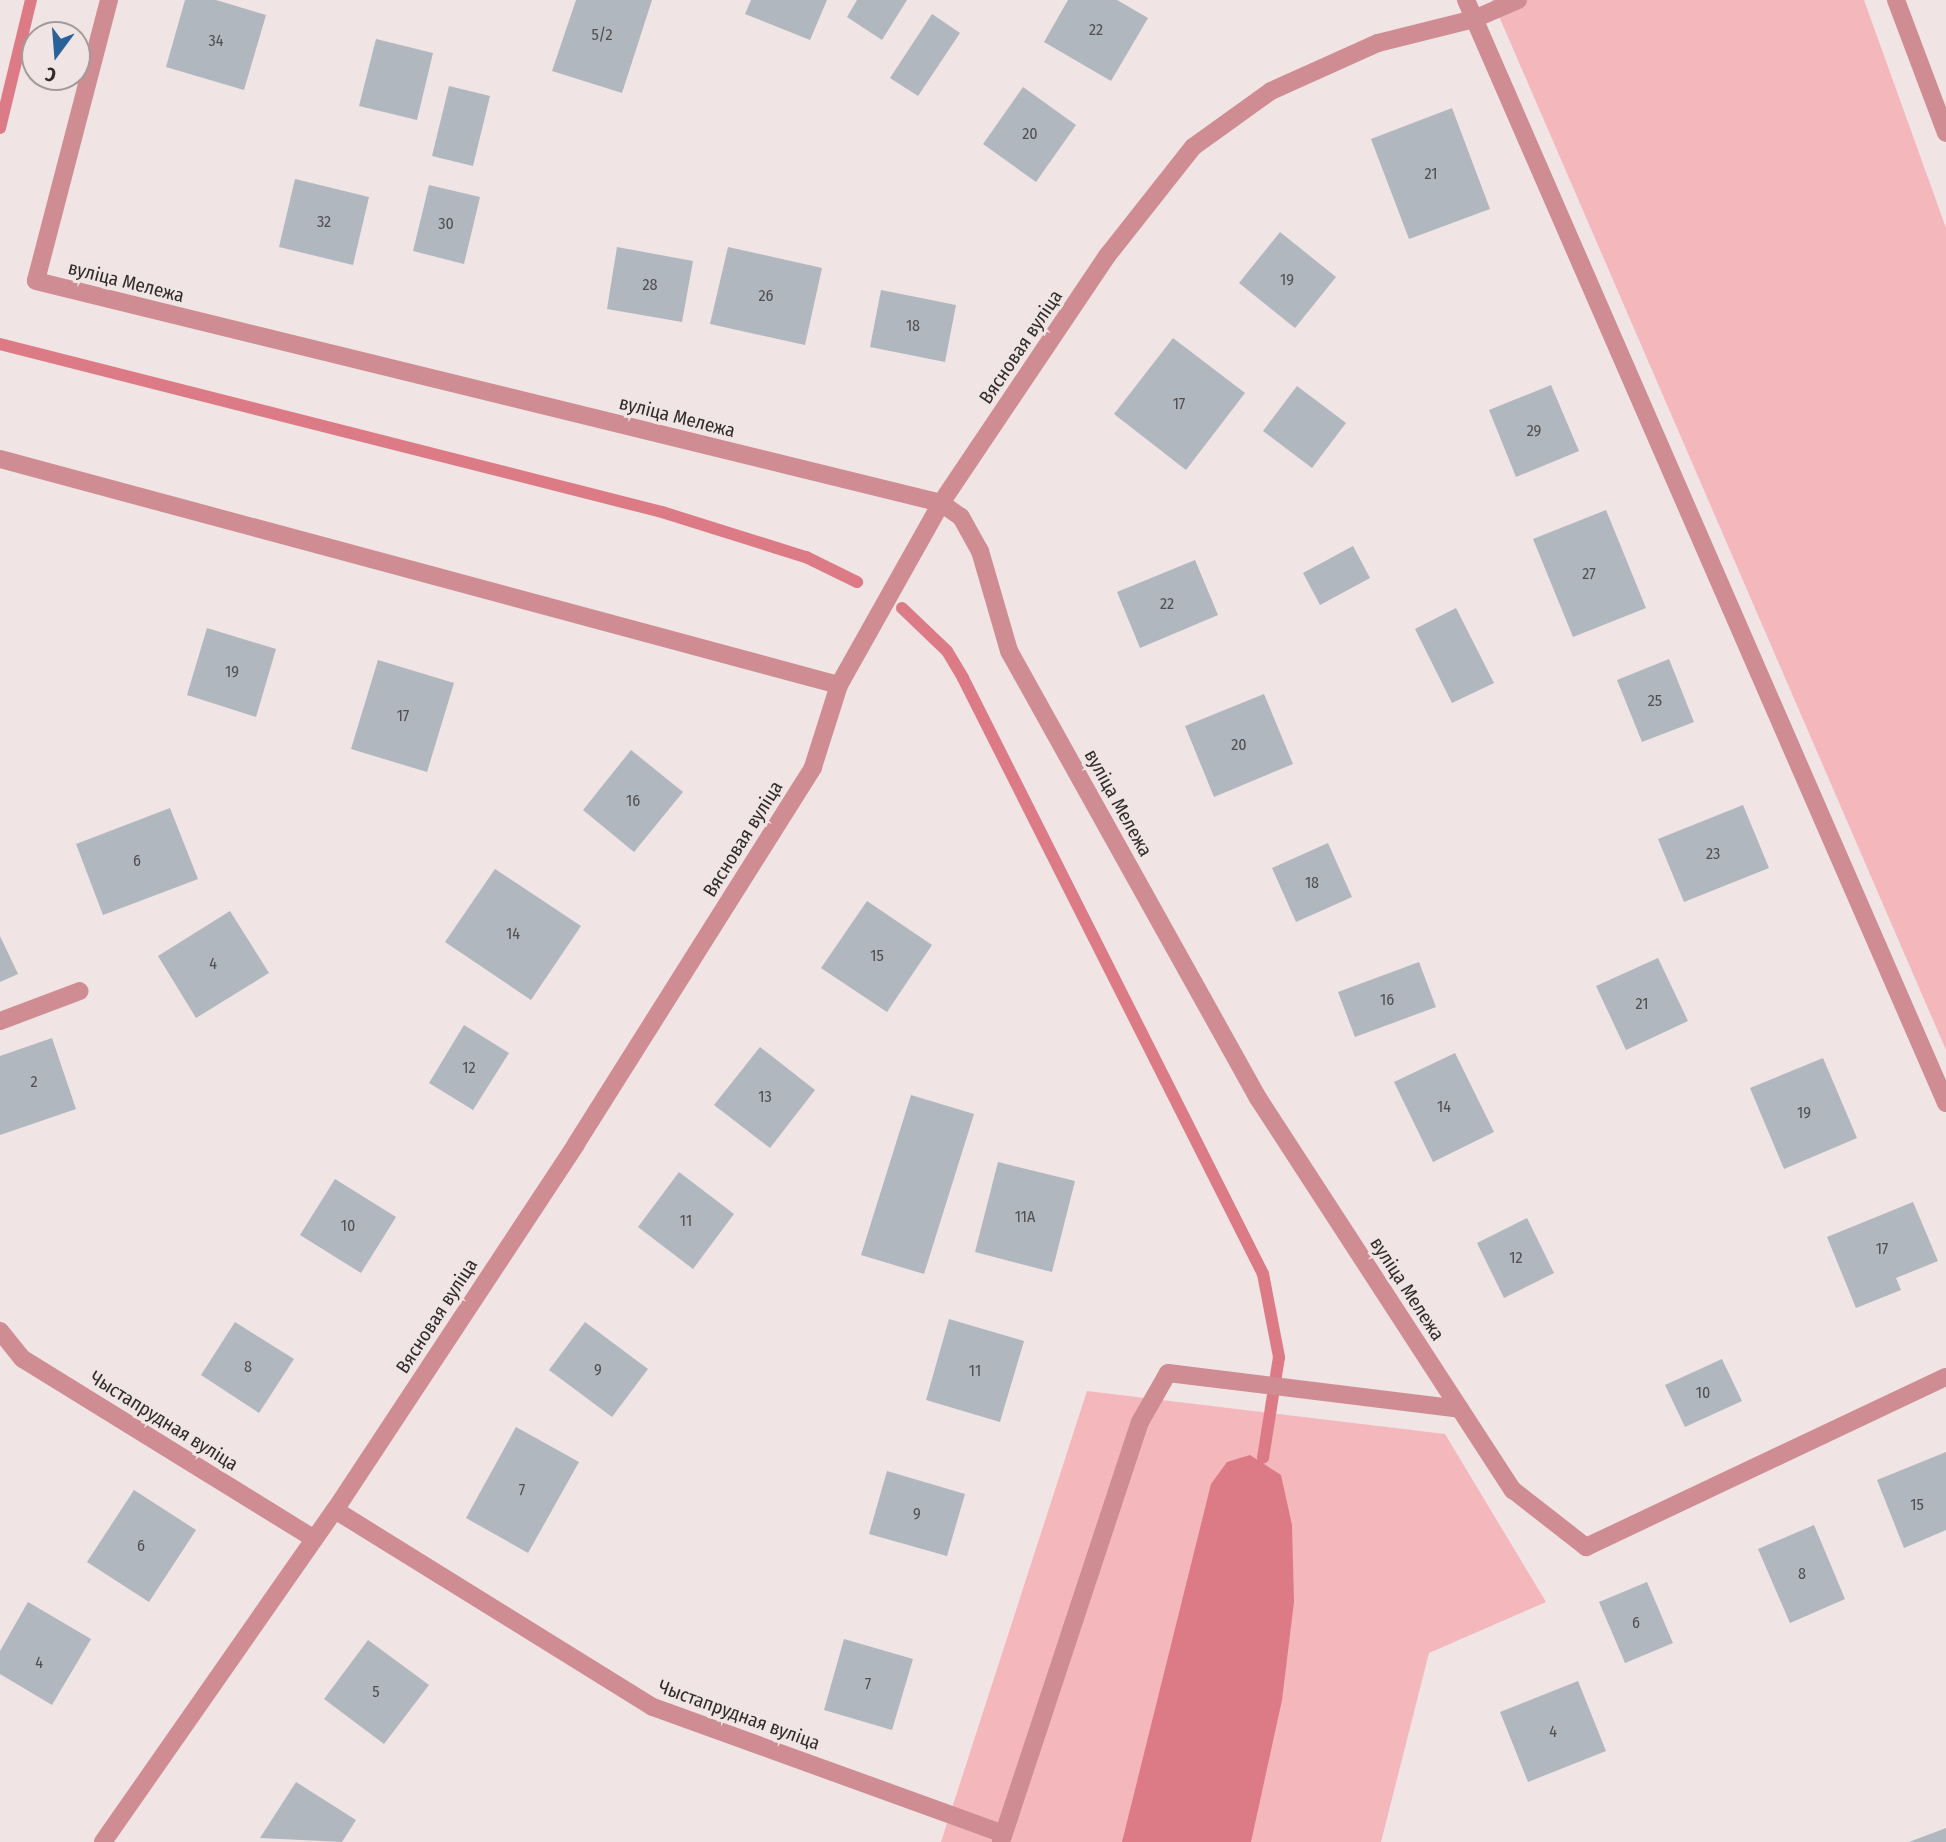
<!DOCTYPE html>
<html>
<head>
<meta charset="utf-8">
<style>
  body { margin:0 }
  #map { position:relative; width:1946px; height:1842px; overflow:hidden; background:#f0e4e4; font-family:"Fira Sans Condensed",sans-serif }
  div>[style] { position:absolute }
  .green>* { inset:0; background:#f4b7bc }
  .water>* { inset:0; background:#dc7b86 }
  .stream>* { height:12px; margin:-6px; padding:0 6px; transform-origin:6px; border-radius:6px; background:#dc7b86 }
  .building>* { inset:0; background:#b0b7bf }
  .service>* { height:18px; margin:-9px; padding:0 9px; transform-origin:9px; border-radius:9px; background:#cf8c92 }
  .minor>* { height:18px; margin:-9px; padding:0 9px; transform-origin:9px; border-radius:9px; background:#cf8c92 }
  .tertiary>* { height:18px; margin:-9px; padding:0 9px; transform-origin:9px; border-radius:9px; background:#cf8c92 }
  span { translate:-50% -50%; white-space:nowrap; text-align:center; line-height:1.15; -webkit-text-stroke:6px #f0e4e4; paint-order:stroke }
  .number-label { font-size:16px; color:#504f51 }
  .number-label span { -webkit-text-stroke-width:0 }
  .street-label { font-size:19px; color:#302c2c }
  .north { position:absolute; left:21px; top:21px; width:70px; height:70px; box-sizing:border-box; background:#f0e4e4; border:2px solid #a39a9a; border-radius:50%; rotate:196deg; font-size:19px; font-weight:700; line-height:28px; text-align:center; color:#302c2c }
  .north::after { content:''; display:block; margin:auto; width:24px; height:32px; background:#29629a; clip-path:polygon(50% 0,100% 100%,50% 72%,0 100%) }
</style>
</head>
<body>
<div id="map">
  <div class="green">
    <div style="clip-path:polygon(1492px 0,1864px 0,1946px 228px,1946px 1050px)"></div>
    <div style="clip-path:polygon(1087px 1391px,1445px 1434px,1546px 1602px,1429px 1653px,1381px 1842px,941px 1842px)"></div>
  </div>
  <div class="water">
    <div style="clip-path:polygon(1250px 1455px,1281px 1475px,1292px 1525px,1294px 1602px,1282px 1700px,1251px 1842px,1122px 1842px,1211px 1484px,1227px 1462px)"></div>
  </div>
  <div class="stream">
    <div style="left:0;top:128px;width:132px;rotate:-76.4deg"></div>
    <div style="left:0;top:344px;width:683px;rotate:14.24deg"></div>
    <div style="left:662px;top:512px;width:151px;rotate:17.4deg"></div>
    <div style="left:806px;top:557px;width:57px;rotate:26.1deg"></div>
    <div style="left:902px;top:608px;width:62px;rotate:43.7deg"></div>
    <div style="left:947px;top:651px;width:31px;rotate:59deg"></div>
    <div style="left:963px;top:678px;width:667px;rotate:63.28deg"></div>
    <div style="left:1263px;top:1274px;width:85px;rotate:79.1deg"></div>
    <div style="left:1279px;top:1357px;width:102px;rotate:99deg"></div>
  </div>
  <div class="building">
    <div style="clip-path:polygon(185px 0,216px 0,266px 15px,244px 90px,166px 67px)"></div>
    <div style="clip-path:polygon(576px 0,652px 0,622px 93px,552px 71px)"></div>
    <div style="clip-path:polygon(751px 0,827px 0,810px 40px,745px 14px)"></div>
    <div style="clip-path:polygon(857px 0,907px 0,882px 40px,847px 17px)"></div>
    <div style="clip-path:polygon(1068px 0,1117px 0,1148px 18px,1111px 81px,1044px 42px)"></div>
    <div style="clip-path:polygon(932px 14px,960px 33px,918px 96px,890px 78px)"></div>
    <div style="clip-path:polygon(376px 39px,433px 53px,417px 120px,359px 106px)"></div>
    <div style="clip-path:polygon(449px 86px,490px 96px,473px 166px,432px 156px)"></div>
    <div style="clip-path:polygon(1023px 87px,1076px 125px,1036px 182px,983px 144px)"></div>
    <div style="clip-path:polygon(1452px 108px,1490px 209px,1409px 239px,1371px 139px)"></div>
    <div style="clip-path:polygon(295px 179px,369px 197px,353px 265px,279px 247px)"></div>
    <div style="clip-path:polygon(429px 185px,480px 197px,464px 264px,413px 251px)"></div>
    <div style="clip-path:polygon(1280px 232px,1336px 277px,1295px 328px,1239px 283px)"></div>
    <div style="clip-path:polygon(617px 247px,693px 261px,682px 322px,607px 309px)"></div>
    <div style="clip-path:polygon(728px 247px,822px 268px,805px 345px,710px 324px)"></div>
    <div style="clip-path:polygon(881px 290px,956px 305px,945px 362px,870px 347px)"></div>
    <div style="clip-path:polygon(1173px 338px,1245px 393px,1186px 470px,1114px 414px)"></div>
    <div style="clip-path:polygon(1551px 385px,1579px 451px,1516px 477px,1489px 410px)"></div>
    <div style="clip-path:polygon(1297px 386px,1346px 423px,1312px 468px,1263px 431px)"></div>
    <div style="clip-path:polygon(1606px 510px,1646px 608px,1573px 637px,1533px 539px)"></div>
    <div style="clip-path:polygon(1353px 546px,1370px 578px,1320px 605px,1303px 573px)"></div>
    <div style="clip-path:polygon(1195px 560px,1218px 615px,1140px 648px,1117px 592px)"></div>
    <div style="clip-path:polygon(1456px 608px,1494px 683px,1452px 703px,1415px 629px)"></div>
    <div style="clip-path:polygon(207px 628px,276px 649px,256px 717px,187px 695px)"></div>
    <div style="clip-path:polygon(1669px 659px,1694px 722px,1642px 742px,1617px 680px)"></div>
    <div style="clip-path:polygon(378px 660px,454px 683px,427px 772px,351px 749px)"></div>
    <div style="clip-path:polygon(1264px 694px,1293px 764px,1214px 797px,1185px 726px)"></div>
    <div style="clip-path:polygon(631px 750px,683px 792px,634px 852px,583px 810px)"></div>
    <div style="clip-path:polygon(1743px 805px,1769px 868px,1684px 902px,1658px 839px)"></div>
    <div style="clip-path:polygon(170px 808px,198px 879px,103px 915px,76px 844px)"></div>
    <div style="clip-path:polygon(1328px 843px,1352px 897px,1296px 922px,1272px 868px)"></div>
    <div style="clip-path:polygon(495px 869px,581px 926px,531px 1000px,445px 942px)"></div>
    <div style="clip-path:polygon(867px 901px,932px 945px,887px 1012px,821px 968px)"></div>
    <div style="clip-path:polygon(230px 911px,269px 973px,196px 1018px,158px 956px)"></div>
    <div style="clip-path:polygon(0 936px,18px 974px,0 982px)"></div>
    <div style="clip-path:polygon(1658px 958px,1688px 1021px,1626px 1050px,1596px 986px)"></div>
    <div style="clip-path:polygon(1419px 962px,1436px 1007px,1355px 1037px,1338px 992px)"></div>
    <div style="clip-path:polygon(464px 1025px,509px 1053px,473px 1110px,429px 1083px)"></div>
    <div style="clip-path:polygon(52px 1038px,76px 1109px,0 1135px,0 1056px)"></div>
    <div style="clip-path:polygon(760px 1047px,815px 1090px,770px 1148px,714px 1105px)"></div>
    <div style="clip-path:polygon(1455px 1053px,1494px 1132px,1433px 1162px,1394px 1082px)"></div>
    <div style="clip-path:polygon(1823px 1058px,1857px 1138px,1784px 1169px,1750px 1088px)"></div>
    <div style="clip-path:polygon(911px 1095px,974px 1114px,924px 1274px,861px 1255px)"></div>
    <div style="clip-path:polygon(998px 1162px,1075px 1181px,1052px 1272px,975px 1252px)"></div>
    <div style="clip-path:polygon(679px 1172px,734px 1214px,693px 1269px,638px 1227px)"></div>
    <div style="clip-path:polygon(335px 1179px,396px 1217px,361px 1273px,300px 1235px)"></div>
    <div style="clip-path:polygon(1913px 1202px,1938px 1261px,1896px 1278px,1901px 1290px,1856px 1308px,1827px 1237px)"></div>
    <div style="clip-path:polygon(1527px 1218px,1554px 1273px,1504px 1298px,1477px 1243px)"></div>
    <div style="clip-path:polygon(949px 1319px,1024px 1341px,1000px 1422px,926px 1400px)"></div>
    <div style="clip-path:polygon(235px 1322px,294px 1359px,259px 1413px,201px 1375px)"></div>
    <div style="clip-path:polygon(585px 1322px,648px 1369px,612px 1417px,549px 1370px)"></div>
    <div style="clip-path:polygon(1722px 1359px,1742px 1401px,1685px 1427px,1665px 1385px)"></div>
    <div style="clip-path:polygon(516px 1427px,579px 1462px,528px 1553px,466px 1518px)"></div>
    <div style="clip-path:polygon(1946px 1452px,1946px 1530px,1904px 1548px,1877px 1480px)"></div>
    <div style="clip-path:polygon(887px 1471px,965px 1494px,947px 1556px,869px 1534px)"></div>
    <div style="clip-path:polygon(134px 1490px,196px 1530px,149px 1602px,87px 1562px)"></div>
    <div style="clip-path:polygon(1814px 1525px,1845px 1599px,1790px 1623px,1758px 1549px)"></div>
    <div style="clip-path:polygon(1647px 1582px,1673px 1643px,1625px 1663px,1599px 1602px)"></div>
    <div style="clip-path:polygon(28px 1602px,91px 1639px,52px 1705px,0 1674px,0 1651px)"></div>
    <div style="clip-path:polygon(844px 1639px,913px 1659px,892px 1730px,824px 1710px)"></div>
    <div style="clip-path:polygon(368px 1640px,429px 1685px,384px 1744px,324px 1699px)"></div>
    <div style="clip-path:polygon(1578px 1681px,1606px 1751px,1528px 1782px,1500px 1712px)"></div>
    <div style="clip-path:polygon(296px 1782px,356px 1820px,342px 1842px,260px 1838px)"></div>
    <div style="clip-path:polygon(1946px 1828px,1946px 1842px,1909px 1842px)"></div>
  </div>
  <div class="service">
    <div style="left:0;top:1021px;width:85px;rotate:-20.6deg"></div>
  </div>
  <div class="minor">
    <div style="left:109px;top:0;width:290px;rotate:104.6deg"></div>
    <div style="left:36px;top:281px;width:932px;rotate:13.78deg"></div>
    <div style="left:941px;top:503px;width:24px;rotate:35deg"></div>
    <div style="left:961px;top:517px;width:39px;rotate:61deg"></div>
    <div style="left:980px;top:551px;width:104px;rotate:73.8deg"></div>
    <div style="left:1009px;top:651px;width:512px;rotate:60.88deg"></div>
    <div style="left:1258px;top:1098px;width:468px;rotate:57deg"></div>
    <div style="left:1513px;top:1490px;width:93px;rotate:38deg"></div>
    <div style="left:1586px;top:1547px;width:398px;rotate:-25.3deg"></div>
    <div style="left:1466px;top:0;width:1203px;rotate:66.48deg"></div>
    <div style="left:0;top:459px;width:869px;rotate:15.08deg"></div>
    <div style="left:0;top:1331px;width:36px;rotate:51deg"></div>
    <div style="left:23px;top:1359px;width:342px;rotate:31.7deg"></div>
    <div style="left:335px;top:1510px;width:374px;rotate:31.8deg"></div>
    <div style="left:653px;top:1707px;width:372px;rotate:19.9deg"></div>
    <div style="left:103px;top:1842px;width:405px;rotate:-55.1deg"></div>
    <div style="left:335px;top:1510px;width:438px;rotate:-56.6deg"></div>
    <div style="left:576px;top:1144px;width:445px;rotate:-57.8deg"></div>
    <div style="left:813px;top:767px;width:86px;rotate:-72.4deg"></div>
    <div style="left:839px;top:685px;width:209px;rotate:-60.7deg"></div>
    <div style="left:941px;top:503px;width:298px;rotate:-56.1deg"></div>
    <div style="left:1107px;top:256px;width:139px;rotate:-51.7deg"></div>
    <div style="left:1193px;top:147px;width:96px;rotate:-35.7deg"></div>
    <div style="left:1271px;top:91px;width:117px;rotate:-24.2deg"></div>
    <div style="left:1378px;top:43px;width:99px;rotate:-14deg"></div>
    <div style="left:1474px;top:19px;width:48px;rotate:-23.4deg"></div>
    <div style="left:1001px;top:1842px;width:442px;rotate:-71.7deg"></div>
    <div style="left:1140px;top:1422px;width:56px;rotate:-60.3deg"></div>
    <div style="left:1168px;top:1373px;width:294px;rotate:7deg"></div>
  </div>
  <div class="tertiary">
    <div style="left:1896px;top:0;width:142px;rotate:69.4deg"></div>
  </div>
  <div class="number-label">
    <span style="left:1096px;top:30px">22</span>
    <span style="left:602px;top:35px">5/2</span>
    <span style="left:216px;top:41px">34</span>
    <span style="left:1030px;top:134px">20</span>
    <span style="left:1431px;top:174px">21</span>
    <span style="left:324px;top:222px">32</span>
    <span style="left:446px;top:224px">30</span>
    <span style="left:1287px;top:280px">19</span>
    <span style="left:650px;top:285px">28</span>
    <span style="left:766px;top:296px">26</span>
    <span style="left:913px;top:326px">18</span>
    <span style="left:1179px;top:404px">17</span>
    <span style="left:1534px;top:431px">29</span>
    <span style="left:1589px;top:574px">27</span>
    <span style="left:1167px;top:604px">22</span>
    <span style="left:232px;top:672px">19</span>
    <span style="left:1655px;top:701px">25</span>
    <span style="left:403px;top:716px">17</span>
    <span style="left:1239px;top:745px">20</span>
    <span style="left:633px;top:801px">16</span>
    <span style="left:1713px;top:854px">23</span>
    <span style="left:137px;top:861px">6</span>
    <span style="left:1312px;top:883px">18</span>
    <span style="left:513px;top:934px">14</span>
    <span style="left:877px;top:956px">15</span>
    <span style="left:213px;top:964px">4</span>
    <span style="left:1387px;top:1000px">16</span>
    <span style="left:1642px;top:1004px">21</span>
    <span style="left:469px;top:1068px">12</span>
    <span style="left:34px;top:1082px">2</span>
    <span style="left:765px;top:1097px">13</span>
    <span style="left:1444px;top:1107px">14</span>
    <span style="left:1804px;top:1113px">19</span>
    <span style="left:1025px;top:1217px">11А</span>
    <span style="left:686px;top:1221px">11</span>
    <span style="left:348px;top:1226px">10</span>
    <span style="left:1882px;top:1249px">17</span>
    <span style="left:1516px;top:1258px">12</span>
    <span style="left:248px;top:1367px">8</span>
    <span style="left:598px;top:1370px">9</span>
    <span style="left:975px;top:1371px">11</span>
    <span style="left:1703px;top:1393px">10</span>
    <span style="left:522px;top:1490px">7</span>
    <span style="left:1917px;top:1505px">15</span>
    <span style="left:917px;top:1514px">9</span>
    <span style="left:141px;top:1546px">6</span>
    <span style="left:1802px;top:1574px">8</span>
    <span style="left:1636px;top:1623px">6</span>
    <span style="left:39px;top:1663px">4</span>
    <span style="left:868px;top:1684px">7</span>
    <span style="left:376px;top:1692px">5</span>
    <span style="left:1553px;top:1732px">4</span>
  </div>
  <div class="street-label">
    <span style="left:126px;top:282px;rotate:14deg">вуліца Мележа</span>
    <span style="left:1021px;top:347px;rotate:-56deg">Вясновая вуліца</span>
    <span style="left:677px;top:417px;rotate:14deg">вуліца Мележа</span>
    <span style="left:1118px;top:803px;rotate:61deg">вуліца Мележа</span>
    <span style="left:743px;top:839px;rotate:-58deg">Вясновая вуліца</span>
    <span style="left:1407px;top:1289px;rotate:57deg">вуліца Мележа</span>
    <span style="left:437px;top:1316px;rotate:-57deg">Вясновая вуліца</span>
    <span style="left:164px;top:1421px;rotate:32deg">Чыстапрудная вуліца</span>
    <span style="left:739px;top:1715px;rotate:20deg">Чыстапрудная вуліца</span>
  </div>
  <div class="north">С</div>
</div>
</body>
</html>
